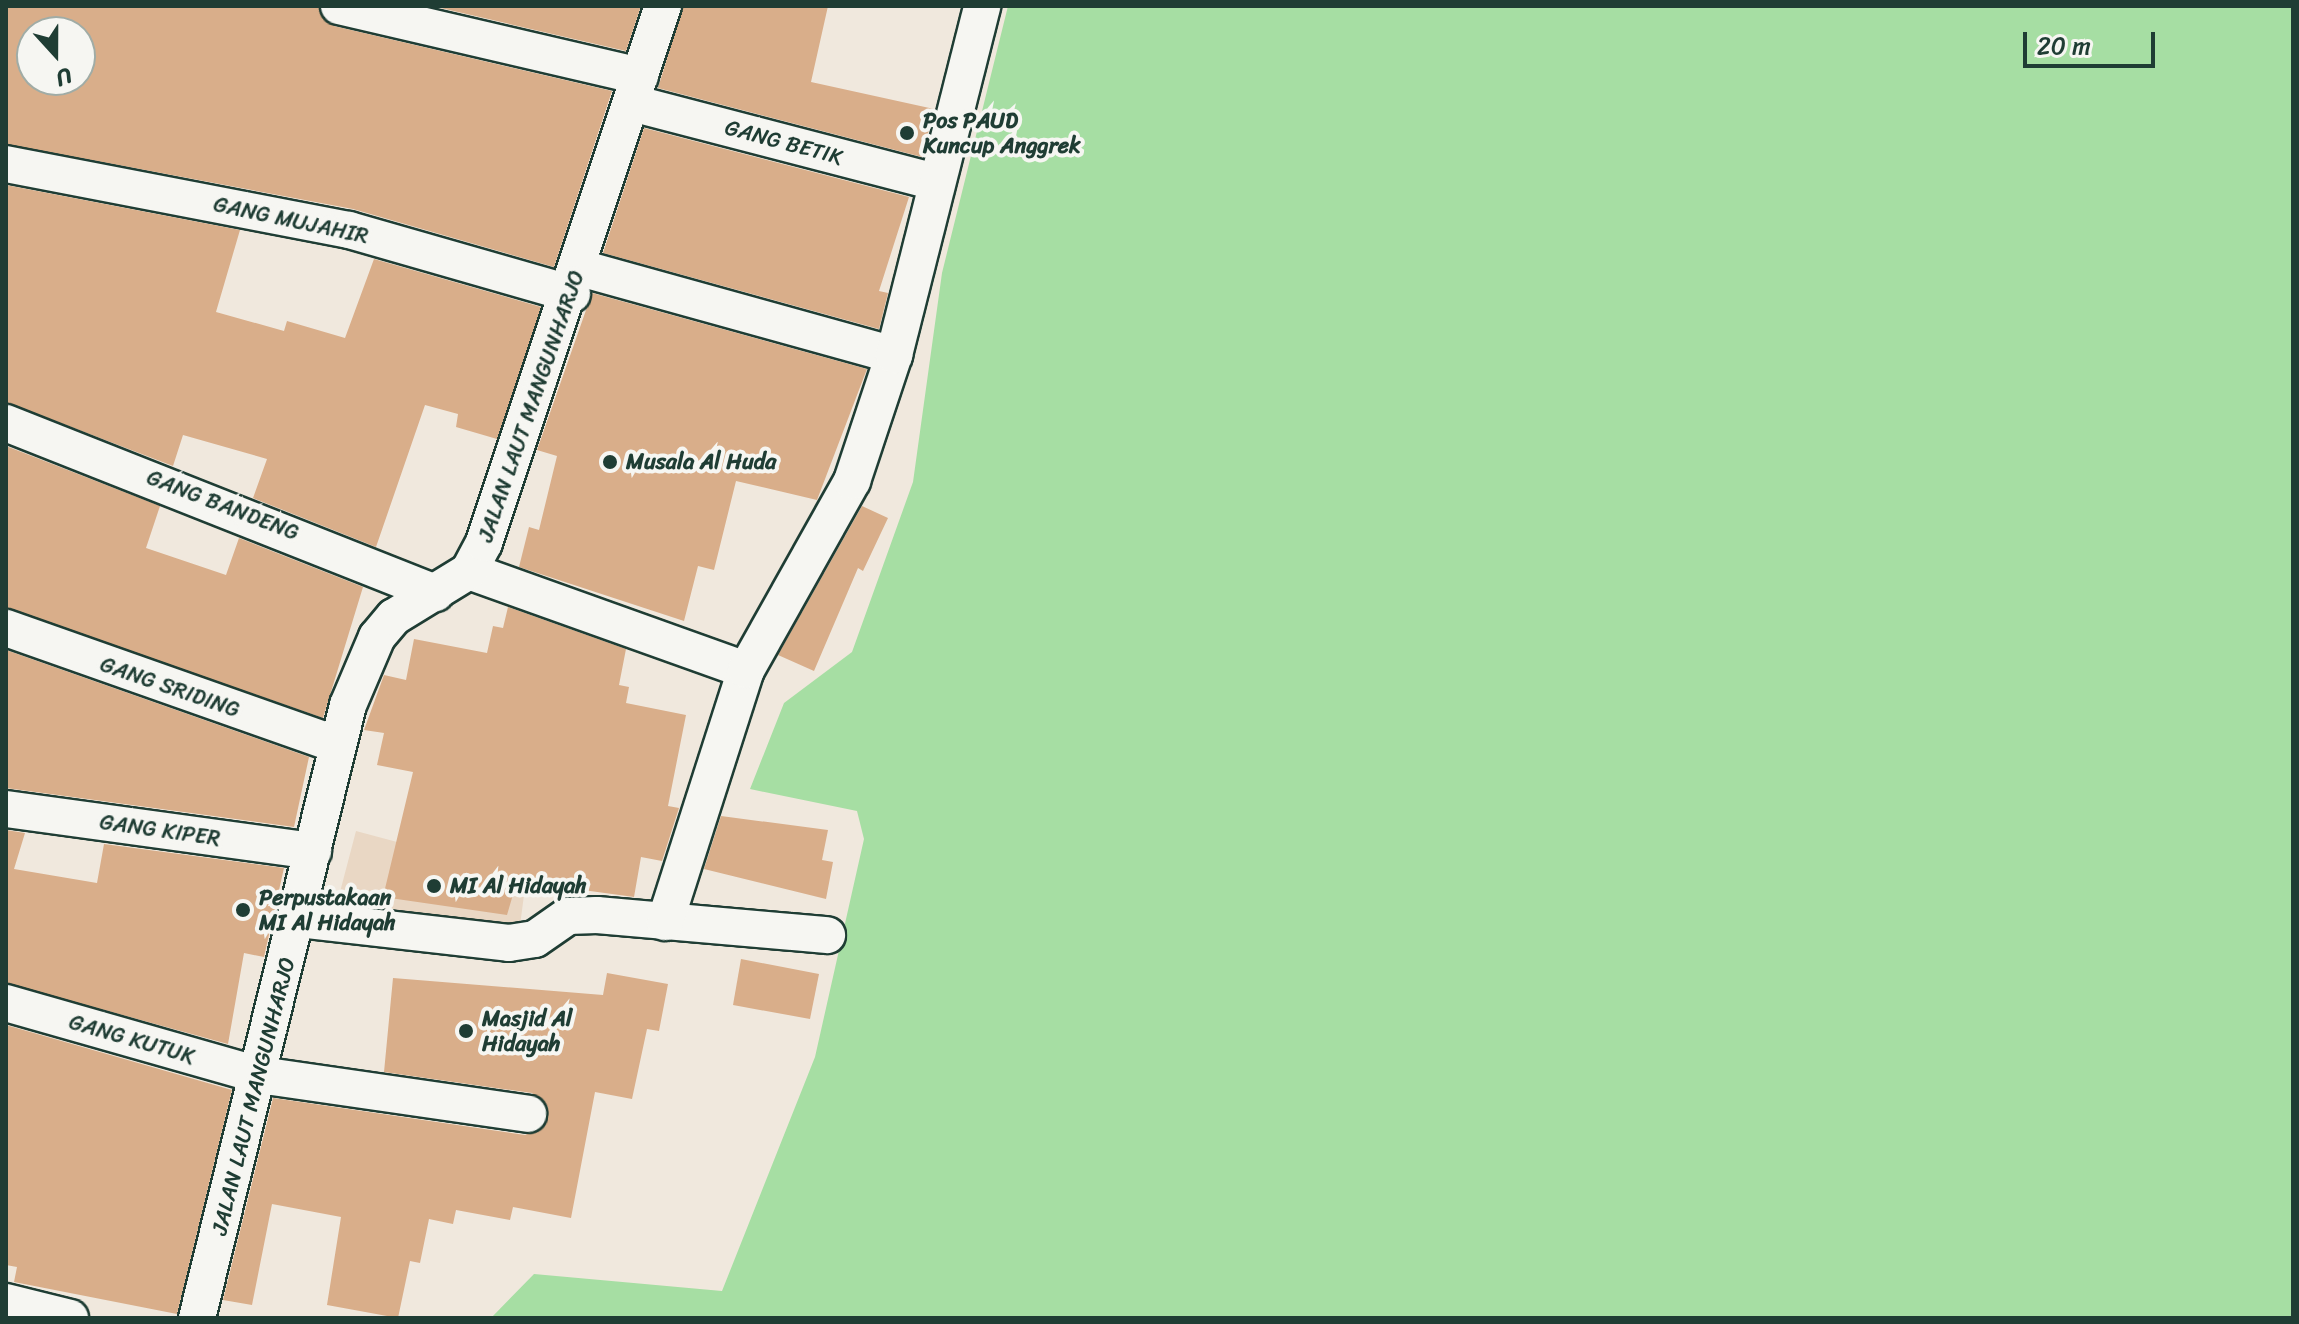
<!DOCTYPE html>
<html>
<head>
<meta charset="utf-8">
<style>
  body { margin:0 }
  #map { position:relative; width:2299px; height:1324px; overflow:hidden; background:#f0e8dd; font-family:Sriracha,sans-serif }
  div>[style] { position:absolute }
  .built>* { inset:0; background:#e9d7c4 }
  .green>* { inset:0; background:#a6dea3 }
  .building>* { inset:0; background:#d9ae8a }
  .roads { filter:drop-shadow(2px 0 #1f3d34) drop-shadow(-2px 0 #1f3d34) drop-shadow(0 2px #1f3d34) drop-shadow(0 -2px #1f3d34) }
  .minor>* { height:36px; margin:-18px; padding:0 18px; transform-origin:18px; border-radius:18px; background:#f6f6f2 }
  .dots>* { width:22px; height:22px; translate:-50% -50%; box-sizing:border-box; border:4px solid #f6f6f2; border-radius:50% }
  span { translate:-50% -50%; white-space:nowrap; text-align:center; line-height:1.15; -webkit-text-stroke:8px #f6f6f2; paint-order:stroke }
  .poi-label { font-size:22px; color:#1f3d34; font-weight:700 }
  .left { translate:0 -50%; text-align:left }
  .street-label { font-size:22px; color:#1f3d34 }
  .frame { position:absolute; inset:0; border:8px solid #1f3d34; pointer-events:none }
  .north { position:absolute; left:16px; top:16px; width:80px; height:80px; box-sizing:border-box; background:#f6f6f2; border:2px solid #a0aca6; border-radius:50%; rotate:159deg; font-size:22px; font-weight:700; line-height:32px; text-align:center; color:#1f3d34 }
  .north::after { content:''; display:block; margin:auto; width:28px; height:36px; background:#1f3d34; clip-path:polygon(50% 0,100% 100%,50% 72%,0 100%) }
  .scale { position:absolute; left:2023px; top:32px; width:132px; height:36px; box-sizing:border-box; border:4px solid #1f3d34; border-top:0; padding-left:10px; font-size:24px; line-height:28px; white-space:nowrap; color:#1f3d34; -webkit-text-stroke:6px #f6f6f2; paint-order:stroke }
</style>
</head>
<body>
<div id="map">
  <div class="built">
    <div style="clip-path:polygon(356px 831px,468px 861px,531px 842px,519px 933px,335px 911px)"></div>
  </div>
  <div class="green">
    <div style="clip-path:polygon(1008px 6px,2293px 6px,2293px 1318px,491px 1318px,534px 1274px,722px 1291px,815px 1057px,864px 839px,857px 811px,750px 789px,784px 703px,852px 652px,913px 482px,942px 273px)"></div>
  </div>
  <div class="building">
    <div style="clip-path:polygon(evenodd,8px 6px,319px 8px,334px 26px,612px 91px,554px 267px,353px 209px,6px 144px,8px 6px,32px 32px,80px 32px,80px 80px,32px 80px,32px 32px)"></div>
    <div style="clip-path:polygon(432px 6px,641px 6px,626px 51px)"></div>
    <div style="clip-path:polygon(683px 6px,828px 6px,811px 82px,934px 109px,922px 157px,658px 88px)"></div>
    <div style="clip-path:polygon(644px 128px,909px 197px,879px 291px,888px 293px,879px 329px,603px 253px)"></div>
    <div style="clip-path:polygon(6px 185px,240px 230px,216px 312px,284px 331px,287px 321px,345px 338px,374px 259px,541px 307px,497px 439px,456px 427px,458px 414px,425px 405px,376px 547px,253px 498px,267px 459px,183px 435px,173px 466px,6px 402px)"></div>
    <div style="clip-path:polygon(592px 293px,867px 369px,817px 500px,736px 481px,714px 570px,698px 566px,684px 621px,519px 567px,529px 527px,539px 530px,557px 456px,537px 450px)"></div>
    <div style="clip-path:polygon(6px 446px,160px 506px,146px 548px,226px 575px,239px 538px,363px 587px,323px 718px,6px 608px)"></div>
    <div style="clip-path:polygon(862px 506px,888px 518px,863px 571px,858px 568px,814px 671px,778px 655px)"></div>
    <div style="clip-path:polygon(508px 607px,626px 649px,619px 685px,629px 687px,626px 703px,686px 715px,668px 806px,679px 808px,662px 861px,641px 857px,634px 897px,517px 881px,507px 915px,383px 897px,413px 772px,377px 765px,384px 733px,364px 730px,384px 675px,406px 680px,414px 639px,487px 653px,493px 626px,503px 628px)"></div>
    <div style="clip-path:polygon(6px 650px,309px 757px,294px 827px,6px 788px)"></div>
    <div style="clip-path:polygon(721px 816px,828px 830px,822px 860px,833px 862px,826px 899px,704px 869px)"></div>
    <div style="clip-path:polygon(6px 830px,25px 833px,14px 869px,97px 883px,104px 844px,284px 868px,264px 957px,244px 953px,228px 1044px,6px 983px)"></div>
    <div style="clip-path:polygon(741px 959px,819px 974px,810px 1019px,733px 1005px)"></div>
    <div style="clip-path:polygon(607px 973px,668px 984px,659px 1031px,647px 1029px,632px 1099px,595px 1092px,571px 1218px,513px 1207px,510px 1220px,456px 1210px,453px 1224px,429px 1219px,420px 1263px,410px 1261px,398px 1318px,327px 1305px,341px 1217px,272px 1204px,252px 1305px,223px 1300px,273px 1098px,525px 1135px,545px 1126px,548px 1107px,532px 1093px,384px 1072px,393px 978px,603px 995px)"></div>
    <div style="clip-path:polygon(6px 1025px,232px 1090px,177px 1314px,14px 1282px,17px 1267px,6px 1265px)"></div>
  </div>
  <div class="roads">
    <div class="minor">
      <div style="left:339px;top:6px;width:309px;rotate:13.1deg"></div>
      <div style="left:632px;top:103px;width:313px;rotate:14.6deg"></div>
      <div style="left:6px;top:164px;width:349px;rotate:10.9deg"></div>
      <div style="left:349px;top:230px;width:232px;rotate:16deg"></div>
      <div style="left:580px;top:268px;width:326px;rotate:15.5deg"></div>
      <div style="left:6px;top:423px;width:462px;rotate:21.6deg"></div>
      <div style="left:469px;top:571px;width:294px;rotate:19.7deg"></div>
      <div style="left:6px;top:628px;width:349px;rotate:19.4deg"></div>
      <div style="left:6px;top:809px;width:310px;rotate:7.8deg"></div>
      <div style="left:299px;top:919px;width:211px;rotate:6.5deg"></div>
      <div style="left:509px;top:943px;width:26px;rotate:-9deg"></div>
      <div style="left:535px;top:939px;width:40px;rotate:-34.9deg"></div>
      <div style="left:568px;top:916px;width:29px;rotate:-2deg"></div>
      <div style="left:597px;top:915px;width:231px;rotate:5deg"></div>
      <div style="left:665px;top:922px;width:265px;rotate:-72.2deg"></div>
      <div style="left:746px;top:670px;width:217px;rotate:-60.7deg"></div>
      <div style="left:852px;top:481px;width:133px;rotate:-71.6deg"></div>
      <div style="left:894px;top:355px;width:360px;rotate:-75.8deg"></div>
      <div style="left:6px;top:1003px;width:263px;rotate:15.9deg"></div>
      <div style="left:259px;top:1075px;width:272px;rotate:8.2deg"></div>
      <div style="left:6px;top:1302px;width:66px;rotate:14deg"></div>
      <div style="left:197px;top:1318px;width:631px;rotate:-76.16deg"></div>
      <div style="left:348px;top:705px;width:74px;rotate:-66.9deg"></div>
      <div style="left:377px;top:637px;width:26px;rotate:-50deg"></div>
      <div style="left:394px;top:617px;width:88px;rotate:-31.5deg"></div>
      <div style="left:469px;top:571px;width:32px;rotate:-62deg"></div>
      <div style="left:484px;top:543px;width:566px;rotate:-71.57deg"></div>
    </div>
  </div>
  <div class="dots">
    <div style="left:907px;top:133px;background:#1f3d34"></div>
    <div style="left:610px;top:462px;background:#1f3d34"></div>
    <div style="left:434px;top:886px;background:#1f3d34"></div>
    <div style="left:243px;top:910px;background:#1f3d34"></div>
    <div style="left:466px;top:1031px;background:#1f3d34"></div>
  </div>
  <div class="poi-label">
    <span class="left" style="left:923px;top:133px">Pos PAUD<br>Kuncup Anggrek</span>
    <span class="left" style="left:626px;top:462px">Musala Al Huda</span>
    <span class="left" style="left:450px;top:886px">MI Al Hidayah</span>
    <span class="left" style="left:259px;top:910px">Perpustakaan<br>MI Al Hidayah</span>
    <span class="left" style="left:482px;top:1031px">Masjid Al<br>Hidayah</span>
  </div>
  <div class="street-label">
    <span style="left:784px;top:142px;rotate:15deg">GANG BETIK</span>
    <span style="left:291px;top:220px;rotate:12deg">GANG MUJAHIR</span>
    <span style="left:531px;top:406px;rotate:-71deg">JALAN LAUT MANGUNHARJO</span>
    <span style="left:223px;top:505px;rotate:21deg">GANG BANDENG</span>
    <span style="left:170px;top:687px;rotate:19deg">GANG SRIDING</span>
    <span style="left:160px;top:830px;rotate:8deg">GANG KIPER</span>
    <span style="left:132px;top:1039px;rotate:16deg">GANG KUTUK</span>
    <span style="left:253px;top:1096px;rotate:-76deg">JALAN LAUT MANGUNHARJO</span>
  </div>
  <div class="frame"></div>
  <div class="north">U</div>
  <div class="scale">20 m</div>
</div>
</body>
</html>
